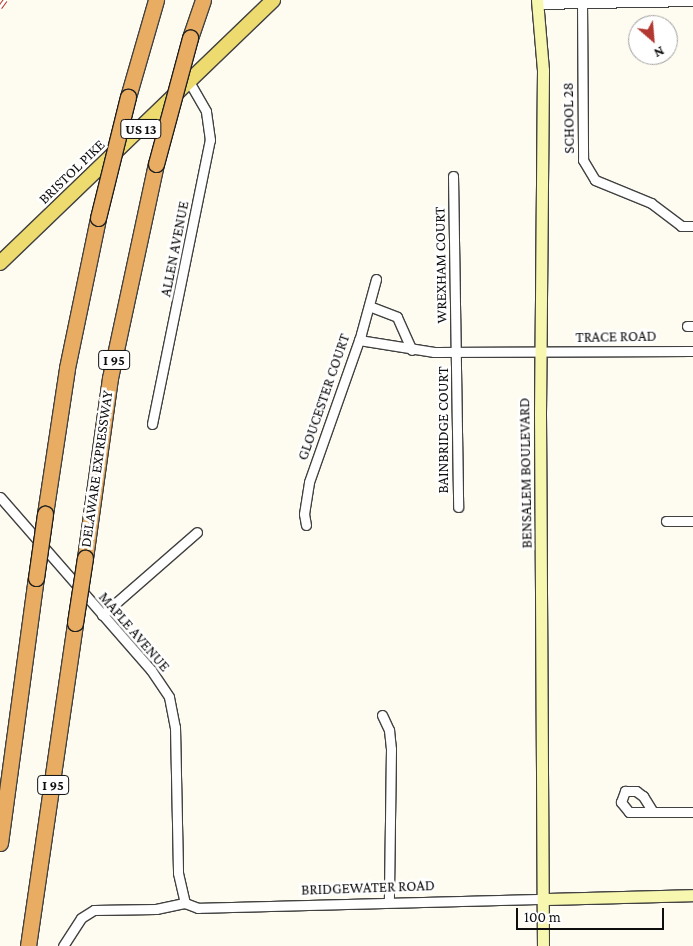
<!DOCTYPE html>
<html>
<head>
<meta charset="utf-8">
<style>
  body { margin:0 }
  #map { position:relative; width:693px; height:946px; overflow:hidden; background:#fefcf0; font-family:"Crimson Pro",serif }
  div>[style] { position:absolute }
  .roads { filter:drop-shadow(1px 0 #414141) drop-shadow(-1px 0 #414141) drop-shadow(0 1px #414141) drop-shadow(0 -1px #414141) }
  .street>* { height:9px; margin:-4.5px; padding:0 4.5px; transform-origin:4.5px; border-radius:4.5px; background:#fff }
  .secondary>* { height:11px; margin:-5.5px; padding:0 5.5px; transform-origin:5.5px; border-radius:5.5px; background:#f8f7b0 }
  .primary>* { height:14px; margin:-7px; padding:0 7px; transform-origin:7px; border-radius:7px; background:#eddb70 }
  .highway>* { height:15px; margin:-7.5px; padding:0 7.5px; transform-origin:7.5px; border-radius:7.5px; background:#e8ad63 }
  .rail>* { height:5px; margin-top:-2.5px; transform-origin:0; background:repeating-linear-gradient(90deg,#fff 0 9px,#b33831 0 18px); box-sizing:border-box; border-block:1px solid #b33831 }
  .bridges { filter:drop-shadow(1px 0 #1f1f1f) drop-shadow(-1px 0 #1f1f1f) drop-shadow(0 1px #1f1f1f) drop-shadow(0 -1px #1f1f1f) }
  .highway-bridge>* { height:15px; margin:-7.5px; padding:0 7.5px; transform-origin:7.5px; border-radius:7.5px; background:#e8ad63 }
  span { translate:-50% -50%; white-space:nowrap; text-align:center; line-height:1.15; -webkit-text-stroke:5px #fff; paint-order:stroke }
  .shield-label span { padding:1px 4px; background:#fff; border:1px solid; border-radius:4px; -webkit-text-stroke-width:0 }
  .shield-label { font-size:14px; color:#0e0e0e; font-weight:700 }
  .street-label { font-size:15px; color:#0e0e0e }
  .north { position:absolute; left:628px; top:15px; width:50px; height:50px; box-sizing:border-box; background:#fff; border:1px solid #9f9f9f; border-radius:50%; rotate:153deg; font-size:14px; font-weight:700; line-height:20px; text-align:center; color:#0e0e0e }
  .north::after { content:''; display:block; margin:auto; width:18px; height:22px; background:#b33831; clip-path:polygon(50% 0,100% 100%,50% 72%,0 100%) }
  .scale { position:absolute; left:516px; top:908px; width:148px; height:22px; box-sizing:border-box; border:2px solid #0e0e0e; border-top:0; padding-left:6px; font-size:15px; line-height:18px; white-space:nowrap; color:#0e0e0e; -webkit-text-stroke:4px #fff; paint-order:stroke }
</style>
</head>
<body>
<div id="map">
  <div class="roads">
    <div class="street">
      <div style="left:582px;top:2px;width:158px;rotate:89.6deg"></div>
      <div style="left:583px;top:160px;width:23px;rotate:59deg"></div>
      <div style="left:595px;top:180px;width:61px;rotate:22.3deg"></div>
      <div style="left:651px;top:203px;width:38px;rotate:37deg"></div>
      <div style="left:681px;top:226px;width:12px"></div>
      <div style="left:538px;top:4px;width:155px;rotate:-1.1deg"></div>
      <div style="left:453px;top:176px;width:331px;rotate:89.1deg"></div>
      <div style="left:369px;top:306px;width:30px;rotate:21deg"></div>
      <div style="left:397px;top:317px;width:36px;rotate:66deg"></div>
      <div style="left:687px;top:326px;width:6px"></div>
      <div style="left:359px;top:340px;width:76px;rotate:9.1deg"></div>
      <div style="left:434px;top:352px;width:259px;rotate:-0.2deg"></div>
      <div style="left:152px;top:424px;width:290px;rotate:-78.5deg"></div>
      <div style="left:210px;top:140px;width:29px;rotate:-98deg"></div>
      <div style="left:206px;top:111px;width:32px;rotate:-120deg"></div>
      <div style="left:0;top:497px;width:230px;rotate:48.9deg"></div>
      <div style="left:151px;top:670px;width:32px;rotate:56deg"></div>
      <div style="left:169px;top:697px;width:31px;rotate:79deg"></div>
      <div style="left:175px;top:727px;width:146px;rotate:88.8deg"></div>
      <div style="left:178px;top:873px;width:31px;rotate:77deg"></div>
      <div style="left:666px;top:521px;width:27px"></div>
      <div style="left:306px;top:525px;width:11px;rotate:-100deg"></div>
      <div style="left:304px;top:514px;width:32px;rotate:-81deg"></div>
      <div style="left:309px;top:482px;width:157px;rotate:-70.6deg"></div>
      <div style="left:361px;top:334px;width:57px;rotate:-74.7deg"></div>
      <div style="left:102px;top:615px;width:126px;rotate:-41.1deg"></div>
      <div style="left:382px;top:715px;width:17px;rotate:65deg"></div>
      <div style="left:389px;top:730px;width:19px;rotate:84deg"></div>
      <div style="left:391px;top:749px;width:152px;rotate:90.8deg"></div>
      <div style="left:625px;top:791px;width:11px"></div>
      <div style="left:636px;top:791px;width:9px;rotate:36deg"></div>
      <div style="left:643px;top:796px;width:19px;rotate:58deg"></div>
      <div style="left:653px;top:812px;width:24px;rotate:180deg"></div>
      <div style="left:629px;top:812px;width:13px;rotate:-129deg"></div>
      <div style="left:621px;top:802px;width:12px;rotate:-70deg"></div>
      <div style="left:653px;top:812px;width:40px"></div>
      <div style="left:63px;top:946px;width:33px;rotate:-57deg"></div>
      <div style="left:81px;top:918px;width:15px;rotate:-32deg"></div>
      <div style="left:94px;top:910px;width:62px;rotate:-0.9deg"></div>
      <div style="left:156px;top:909px;width:30px;rotate:-12deg"></div>
      <div style="left:185px;top:903px;width:14px;rotate:21deg"></div>
      <div style="left:198px;top:908px;width:345px;rotate:-1.5deg"></div>
    </div>
    <div class="secondary">
      <div style="left:537px;top:0;width:70px;rotate:85.1deg"></div>
      <div style="left:543px;top:70px;width:343px;rotate:90.5deg"></div>
      <div style="left:540px;top:413px;width:533px;rotate:89.68deg"></div>
      <div style="left:543px;top:899px;width:150px;rotate:-1.5deg"></div>
    </div>
    <div class="primary">
      <div style="left:0;top:263px;width:379px;rotate:-43.9deg"></div>
    </div>
    <div class="highway">
      <div style="left:190px;top:38px;width:40px;rotate:-71.1deg"></div>
      <div style="left:128px;top:97px;width:101px;rotate:-73.9deg"></div>
      <div style="left:45px;top:514px;width:148px;rotate:-81.4deg"></div>
      <div style="left:67px;top:368px;width:153px;rotate:-78.3deg"></div>
      <div style="left:85px;top:558px;width:182px;rotate:-82.1deg"></div>
      <div style="left:110px;top:378px;width:219px;rotate:-77.9deg"></div>
      <div style="left:0;top:843px;width:267px;rotate:-82.3deg"></div>
      <div style="left:28px;top:946px;width:326px;rotate:-81.7deg"></div>
    </div>
  </div>
  <div class="rail">
    <div style="left:0;top:7px;width:9px;rotate:-54deg"></div>
  </div>
  <div class="bridges">
    <div class="highway-bridge">
      <div style="left:156px;top:164px;width:131px;rotate:-74.9deg"></div>
      <div style="left:98px;top:218px;width:125px;rotate:-76.1deg"></div>
      <div style="left:36px;top:578px;width:65px;rotate:-82deg"></div>
      <div style="left:75px;top:623px;width:66px;rotate:-81.3deg"></div>
    </div>
  </div>
  <div class="shield-label">
    <span style="left:141px;top:129px">US 13</span>
    <span style="left:114px;top:360px">I 95</span>
    <span style="left:53px;top:785px">I 95</span>
  </div>
  <div class="street-label">
    <span style="left:569px;top:118px;rotate:-91deg">SCHOOL 28</span>
    <span style="left:72px;top:172px;rotate:-44deg">BRISTOL PIKE</span>
    <span style="left:175px;top:249px;rotate:-79deg">ALLEN AVENUE</span>
    <span style="left:441px;top:265px;rotate:-91deg">WREXHAM COURT</span>
    <span style="left:616px;top:337px;rotate:-1deg">TRACE ROAD</span>
    <span style="left:324px;top:397px;rotate:-71deg">GLOUCESTER COURT</span>
    <span style="left:444px;top:430px;rotate:-90deg">BAINBRIDGE COURT</span>
    <span style="left:97px;top:469px;rotate:-82deg">DELAWARE EXPRESSWAY</span>
    <span style="left:526px;top:473px;rotate:-91deg">BENSALEM BOULEVARD</span>
    <span style="left:134px;top:632px;rotate:49deg">MAPLE AVENUE</span>
    <span style="left:368px;top:888px;rotate:-2deg">BRIDGEWATER ROAD</span>
  </div>
  <div class="north">N</div>
  <div class="scale">100 m</div>
</div>
</body>
</html>
